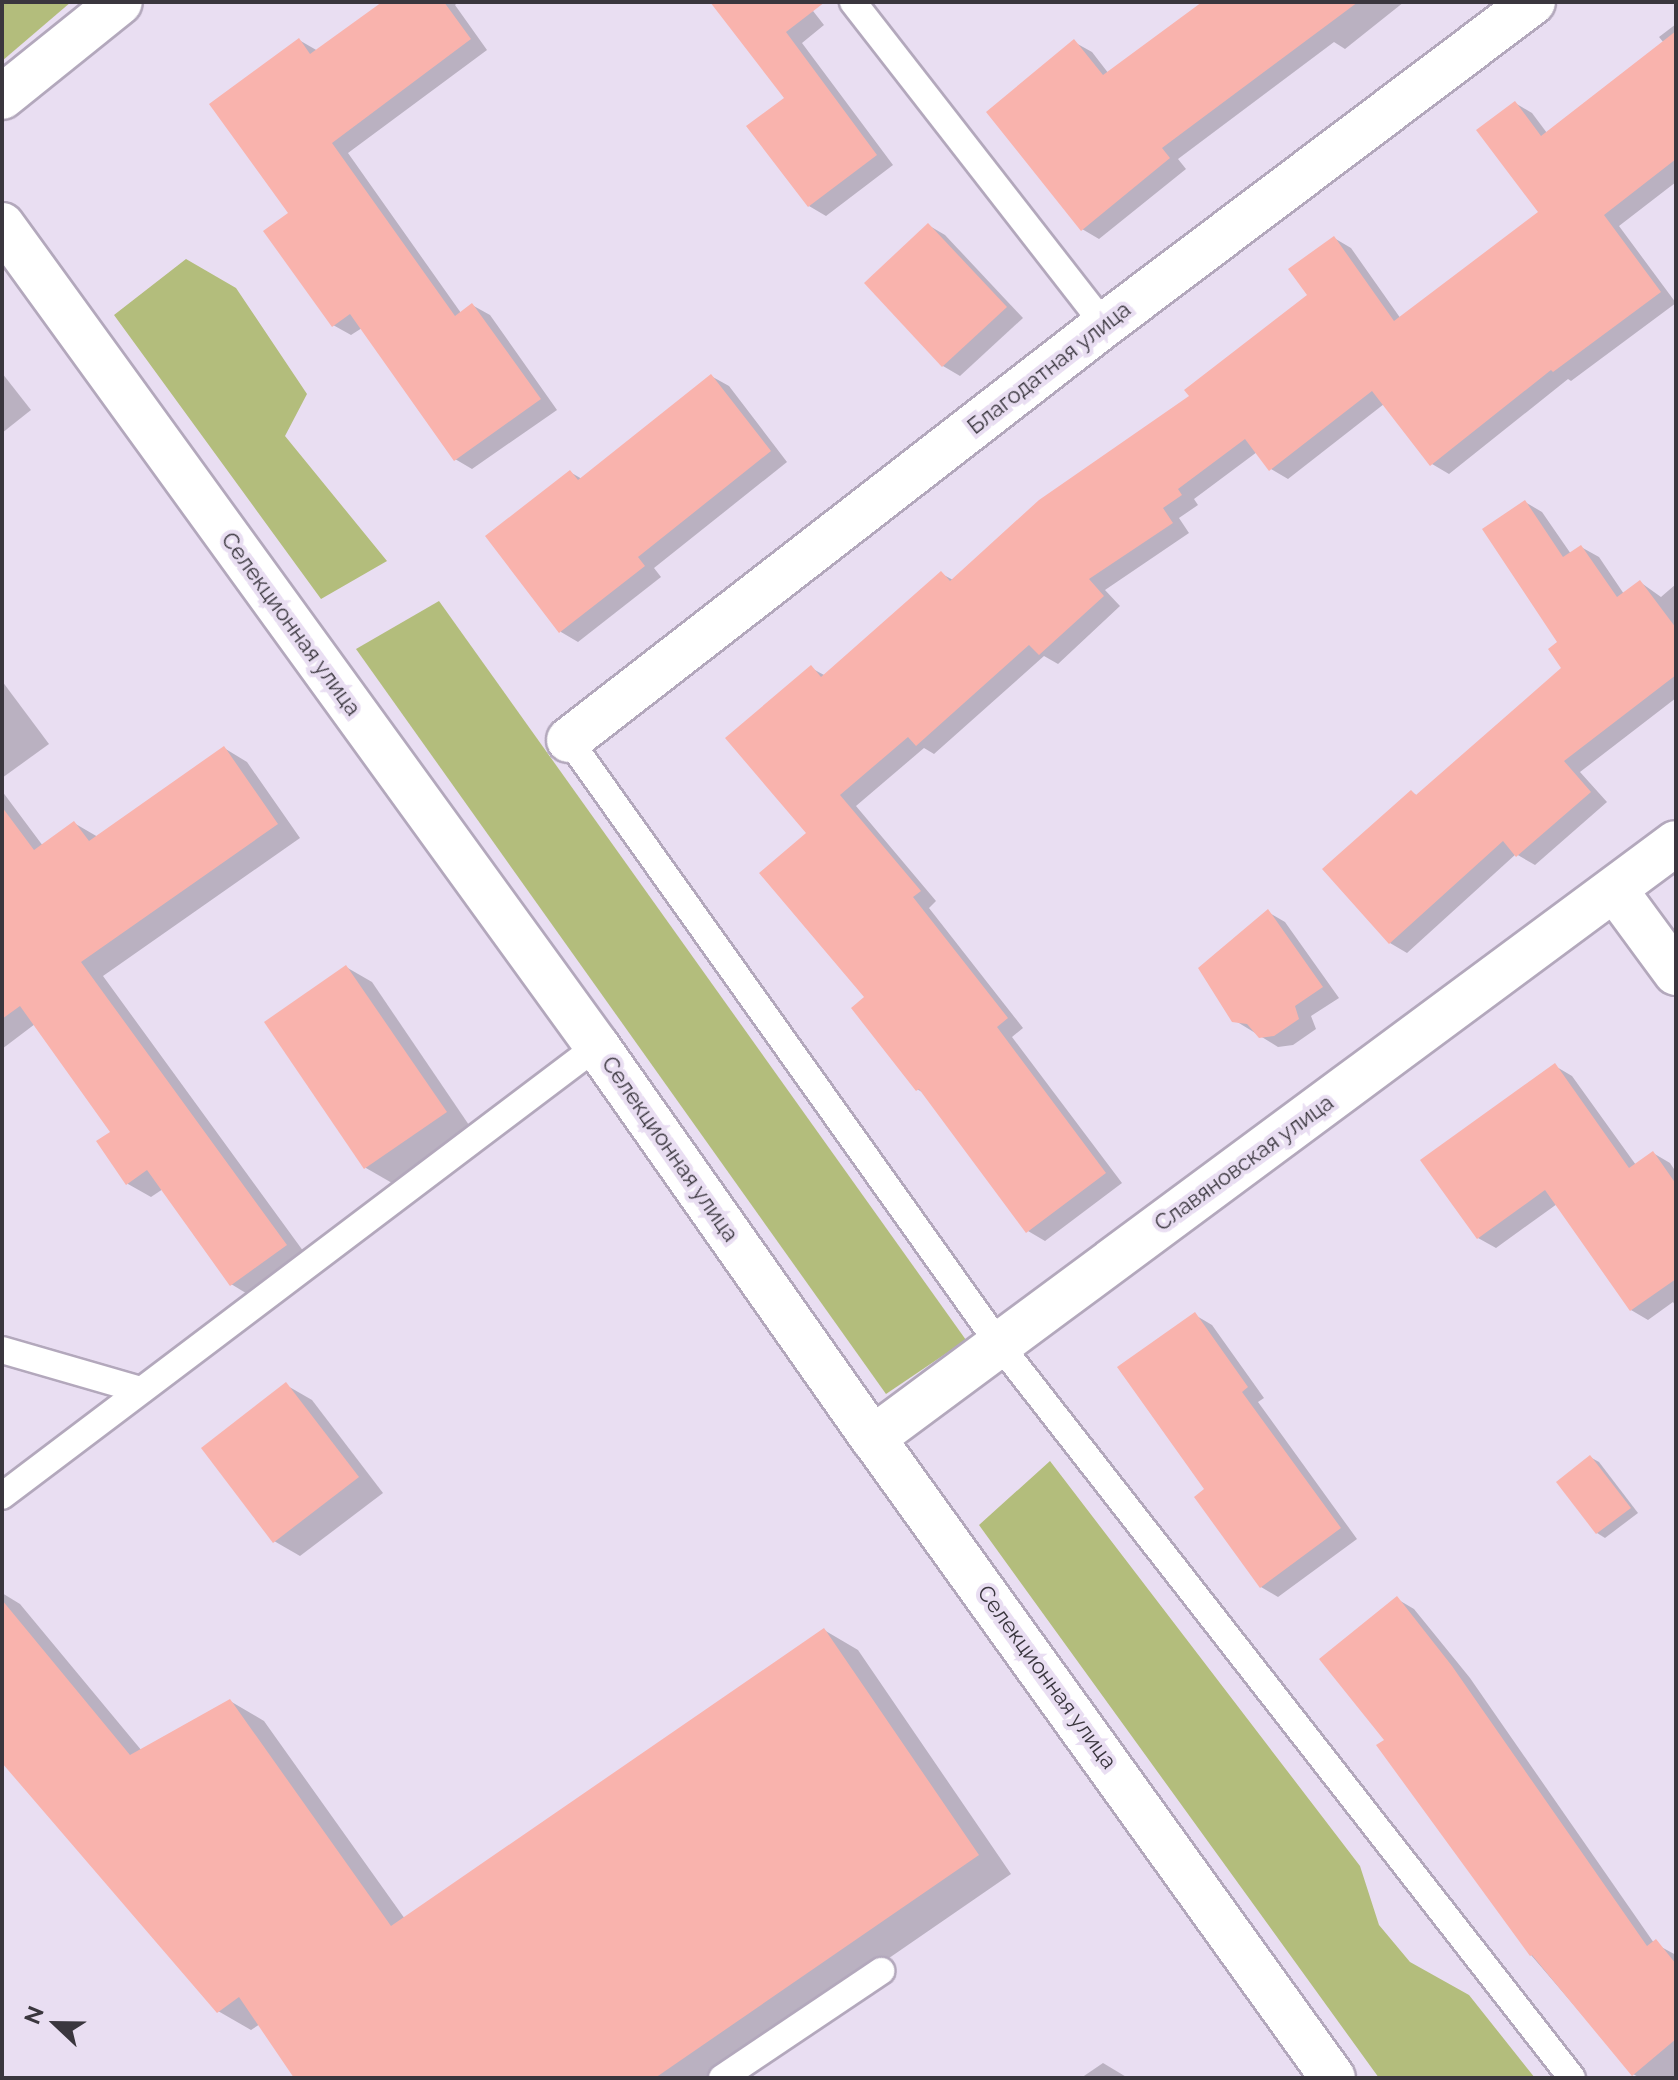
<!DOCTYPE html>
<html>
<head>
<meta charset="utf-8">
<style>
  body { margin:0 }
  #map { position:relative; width:1678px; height:2080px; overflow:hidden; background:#e9def2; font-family:Raleway,sans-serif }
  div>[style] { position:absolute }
  .green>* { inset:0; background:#b3bd7c }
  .shadow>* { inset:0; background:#0003 }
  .building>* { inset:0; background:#f9b3ad }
  .roads { filter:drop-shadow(2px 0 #b3a8bc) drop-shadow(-2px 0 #b3a8bc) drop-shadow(0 2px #b3a8bc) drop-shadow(0 -2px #b3a8bc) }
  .service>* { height:26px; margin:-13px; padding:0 13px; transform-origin:13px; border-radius:13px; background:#fff }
  .minor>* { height:44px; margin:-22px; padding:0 22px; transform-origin:22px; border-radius:22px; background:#fff }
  span { translate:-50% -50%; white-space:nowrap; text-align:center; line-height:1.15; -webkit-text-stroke:8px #e9def2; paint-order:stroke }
  .street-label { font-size:22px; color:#3a363e }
  .frame { position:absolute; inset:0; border:4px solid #3a363e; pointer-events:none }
  .north { position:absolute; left:16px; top:1984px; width:80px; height:80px; -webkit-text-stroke:6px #e9def2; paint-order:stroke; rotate:292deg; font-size:22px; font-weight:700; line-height:32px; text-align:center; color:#3a363e }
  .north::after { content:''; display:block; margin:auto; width:28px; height:36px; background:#3a363e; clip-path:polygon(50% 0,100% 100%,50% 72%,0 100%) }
</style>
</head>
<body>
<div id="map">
  <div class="green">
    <div style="clip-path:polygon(2px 2px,71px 2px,2px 61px)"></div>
    <div style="clip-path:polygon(186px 259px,236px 288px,307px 394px,285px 436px,387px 561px,321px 599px,114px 315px)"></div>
    <div style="clip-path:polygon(439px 601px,966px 1340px,886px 1394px,356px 649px)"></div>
    <div style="clip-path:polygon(1050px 1461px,1360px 1866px,1379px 1925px,1410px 1962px,1469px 1995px,1535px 2078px,1379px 2078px,979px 1525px)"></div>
  </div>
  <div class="shadow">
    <div style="clip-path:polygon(386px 2px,458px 2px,455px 5px,487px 50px,348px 153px,461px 313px,472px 305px,490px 315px,557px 410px,472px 469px,455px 459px,362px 328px,351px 335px,333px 325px,291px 213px,299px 40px,318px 51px)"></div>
    <div style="clip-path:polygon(728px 2px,806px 2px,824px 25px,802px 43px,893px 165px,826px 216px,809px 206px,787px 98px)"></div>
    <div style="clip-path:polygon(1205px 2px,1404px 2px,1345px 49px,1334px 42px,1178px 159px,1186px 169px,1099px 239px,1082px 229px,1074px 42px,1092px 52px,1109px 74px)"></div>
    <div style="clip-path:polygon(1676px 24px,1676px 182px,1619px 226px,1676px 303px,1571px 381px,1568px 379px,1449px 474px,1432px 464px,1384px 404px,1288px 479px,1271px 469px,1257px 452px,1194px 499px,1198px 505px,1179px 518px,1189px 533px,1105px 590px,1120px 606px,1058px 664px,1044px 656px,934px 754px,924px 748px,856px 806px,936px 901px,929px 908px,1023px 1028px,1012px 1037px,1122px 1183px,1045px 1241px,1028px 1231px,925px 1094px,917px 1089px,867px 997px,809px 833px,811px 668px,826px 676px,942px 574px,953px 580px,1191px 397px,1310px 296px,1334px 238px,1351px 248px,1401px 319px,1541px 212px,1515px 103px,1532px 113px,1547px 133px,1664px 43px,1659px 37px)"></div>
    <div style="clip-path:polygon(928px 225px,945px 235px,1023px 318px,960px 376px,943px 366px)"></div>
    <div style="clip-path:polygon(2px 373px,31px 410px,2px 433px)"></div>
    <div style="clip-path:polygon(711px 376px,729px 386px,787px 462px,654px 568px,661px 577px,578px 642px,561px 632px,570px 472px,582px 479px)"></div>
    <div style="clip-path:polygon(1525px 502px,1542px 512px,1571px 554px,1581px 547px,1599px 557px,1624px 594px,1640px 582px,1661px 597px,1676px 584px,1676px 698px,1580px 772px,1607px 802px,1535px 865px,1516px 854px,1407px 953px,1390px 943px,1411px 792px,1418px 796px,1564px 668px)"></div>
    <div style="clip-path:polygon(2px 681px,49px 744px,2px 778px)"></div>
    <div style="clip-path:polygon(224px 748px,247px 762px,300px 838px,103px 976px,309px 1259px,254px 1298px,231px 1284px,163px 1189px,151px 1197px,128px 1184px,112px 1132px,35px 1024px,2px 1049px,2px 791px,43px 846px,74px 823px,98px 837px)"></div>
    <div style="clip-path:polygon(1268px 912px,1285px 922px,1339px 998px,1311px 1016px,1316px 1029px,1293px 1045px,1278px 1047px,1234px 1020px)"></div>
    <div style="clip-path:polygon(346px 967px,372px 982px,471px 1128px,392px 1183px,366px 1168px)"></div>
    <div style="clip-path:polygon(1555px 1066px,1572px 1076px,1636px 1165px,1653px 1153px,1670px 1163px,1676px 1172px,1676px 1307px,1673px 1302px,1648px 1320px,1631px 1310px,1557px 1204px,1496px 1248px,1478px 1238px)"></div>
    <div style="clip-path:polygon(1195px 1315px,1212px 1325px,1264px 1398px,1258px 1402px,1357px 1539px,1278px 1597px,1261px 1587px,1207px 1490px)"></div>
    <div style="clip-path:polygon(286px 1385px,312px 1400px,383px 1493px,300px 1556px,274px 1541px)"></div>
    <div style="clip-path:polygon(1590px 1457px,1599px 1462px,1638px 1513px,1605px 1538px,1597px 1533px)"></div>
    <div style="clip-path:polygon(2px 1593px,20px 1604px,142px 1751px,230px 1701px,264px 1721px,405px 1919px,824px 1630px,858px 1650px,1011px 1874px,715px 2078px,297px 2078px,260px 2024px,251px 2030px,218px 2011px,2px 1760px)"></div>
    <div style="clip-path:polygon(1397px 1599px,1414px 1609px,1470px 1678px,1654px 1943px,1676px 1955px,1676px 2078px,1640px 2078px,1633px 2074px,1531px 1955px,1387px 1740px)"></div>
    <div style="clip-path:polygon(1103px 2063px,1128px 2078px,1081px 2078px)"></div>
  </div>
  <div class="building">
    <div style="clip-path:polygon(382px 2px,444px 2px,471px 39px,332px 143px,455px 316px,472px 303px,541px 399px,454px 461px,350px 314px,332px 327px,263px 231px,288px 213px,209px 104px,299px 38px,310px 54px)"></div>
    <div style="clip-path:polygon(710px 2px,825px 2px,786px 32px,877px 155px,808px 207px,746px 126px,784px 98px)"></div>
    <div style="clip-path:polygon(1202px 2px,1358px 2px,1162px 148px,1170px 158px,1081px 231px,986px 112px,1074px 39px,1103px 75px)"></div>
    <div style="clip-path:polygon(1676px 31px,1676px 159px,1604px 215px,1661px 292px,1553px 372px,1551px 370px,1430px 466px,1372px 391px,1269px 471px,1245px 439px,1178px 489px,1182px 495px,1163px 508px,1173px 523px,1089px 579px,1104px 596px,1039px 655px,1029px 645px,916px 746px,908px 737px,840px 795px,921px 891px,913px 897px,1008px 1018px,997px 1027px,1106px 1173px,1026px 1233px,919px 1089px,916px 1091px,851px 1008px,864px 997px,759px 873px,806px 833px,725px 738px,811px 665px,821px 677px,941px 571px,950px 581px,1039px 500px,1189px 396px,1184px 390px,1307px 295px,1288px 269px,1334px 236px,1394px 321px,1538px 212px,1476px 130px,1515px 101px,1541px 136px)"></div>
    <div style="clip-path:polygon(928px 223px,1007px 307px,942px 367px,864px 283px)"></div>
    <div style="clip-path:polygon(711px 374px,771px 451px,638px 557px,645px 566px,559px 633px,485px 536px,570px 470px,578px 480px)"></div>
    <div style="clip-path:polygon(1525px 500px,1563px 557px,1581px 545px,1617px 597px,1640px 580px,1676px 628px,1676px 675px,1564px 761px,1591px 792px,1516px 857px,1503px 841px,1389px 944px,1322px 869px,1411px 790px,1416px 795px,1561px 668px,1548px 649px,1557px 642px,1482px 529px)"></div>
    <div style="clip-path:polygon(224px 746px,278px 824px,81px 962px,287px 1245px,230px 1286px,147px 1170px,126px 1185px,96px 1141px,110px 1132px,20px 1006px,2px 1019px,2px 807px,34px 850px,74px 821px,89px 841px)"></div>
    <div style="clip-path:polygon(1268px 909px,1323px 987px,1295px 1006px,1299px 1019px,1274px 1036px,1259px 1038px,1247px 1024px,1232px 1022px,1198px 968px)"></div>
    <div style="clip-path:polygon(346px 965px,447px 1112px,364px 1169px,264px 1022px)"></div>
    <div style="clip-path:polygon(1555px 1063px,1629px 1168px,1653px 1151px,1676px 1184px,1676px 1279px,1630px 1311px,1545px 1190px,1477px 1239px,1420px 1160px)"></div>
    <div style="clip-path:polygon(1195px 1312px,1248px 1387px,1242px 1392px,1341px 1528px,1260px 1588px,1194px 1497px,1204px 1489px,1117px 1367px)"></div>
    <div style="clip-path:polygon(286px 1382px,359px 1477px,273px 1543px,201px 1448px)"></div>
    <div style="clip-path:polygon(1590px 1455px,1631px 1508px,1596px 1534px,1556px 1482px)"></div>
    <div style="clip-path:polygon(1397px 1596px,1452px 1666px,1647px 1946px,1656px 1939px,1676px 1964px,1676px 2039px,1632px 2076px,1532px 1955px,1530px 1956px,1376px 1745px,1384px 1740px,1319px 1659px)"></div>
    <div style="clip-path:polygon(2px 1600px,130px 1755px,230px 1699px,391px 1926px,824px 1628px,979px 1855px,655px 2078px,294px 2078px,239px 1997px,217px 2013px,2px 1763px)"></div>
  </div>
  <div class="roads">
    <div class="service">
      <div style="left:853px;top:2px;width:409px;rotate:52.1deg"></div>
      <div style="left:569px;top:740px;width:741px;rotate:54.55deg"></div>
      <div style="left:999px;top:1344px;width:931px;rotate:52.02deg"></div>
      <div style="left:2px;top:1350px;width:145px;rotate:16.1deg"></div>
      <div style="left:2px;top:1496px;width:746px;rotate:-37.1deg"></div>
      <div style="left:722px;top:2078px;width:192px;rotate:-33.9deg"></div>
    </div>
    <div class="minor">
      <div style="left:2px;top:97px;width:151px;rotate:-38.8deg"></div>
      <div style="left:2px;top:225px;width:1014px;rotate:54.07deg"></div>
      <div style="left:597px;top:1046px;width:479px;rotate:54.9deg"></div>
      <div style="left:873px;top:1438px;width:788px;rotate:54.29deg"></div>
      <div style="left:569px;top:740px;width:677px;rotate:-37.8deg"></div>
      <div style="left:1104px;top:325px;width:537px;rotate:-36.98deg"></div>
      <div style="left:1615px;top:890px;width:103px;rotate:53.7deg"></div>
      <div style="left:873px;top:1438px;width:999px;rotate:-36.54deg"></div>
    </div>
  </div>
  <div class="street-label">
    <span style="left:1049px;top:368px;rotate:-38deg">Благодатная улица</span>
    <span style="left:291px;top:624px;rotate:54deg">Селекционная улица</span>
    <span style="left:670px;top:1149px;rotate:55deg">Селекционная улица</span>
    <span style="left:1244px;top:1163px;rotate:-36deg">Славяновская улица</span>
    <span style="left:1047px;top:1677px;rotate:54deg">Селекционная улица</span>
  </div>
  <div class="frame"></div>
  <div class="north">N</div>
</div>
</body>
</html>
